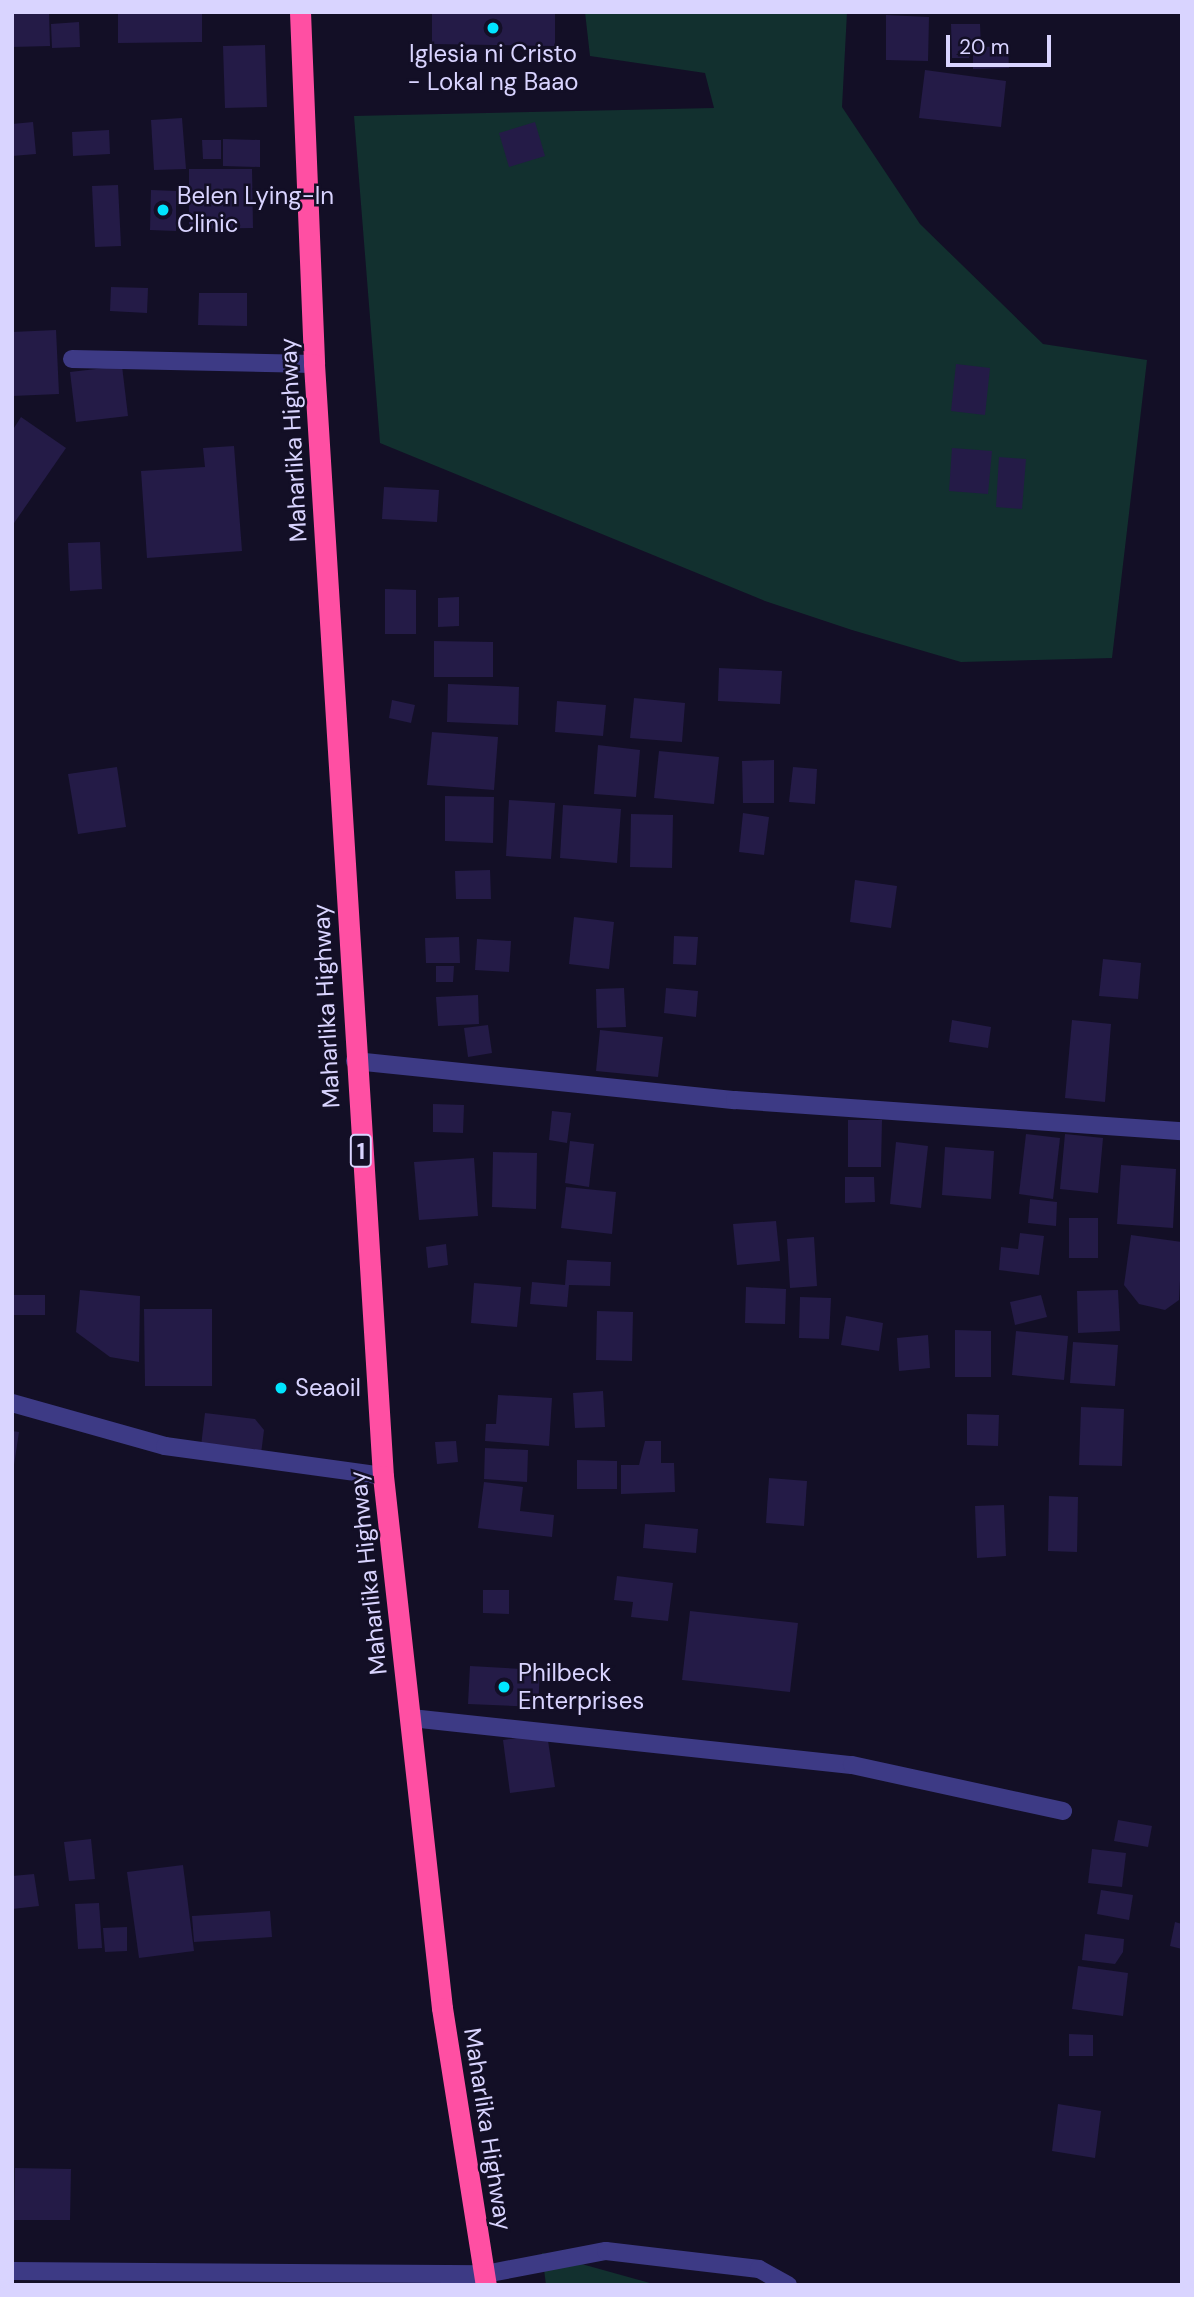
<!DOCTYPE html>
<html>
<head>
<meta charset="utf-8">
<style>
  body { margin:0 }
  #map { position:relative; width:1194px; height:2297px; overflow:hidden; background:#130f26; font-family:"DM Sans",sans-serif }
  div>[style] { position:absolute }
  .green>* { inset:0; background:#12302f }
  .building>* { inset:0; background:#241b47 }
  .minor>* { height:18px; margin:-9px; padding:0 9px; transform-origin:9px; border-radius:9px; background:#3d3a85 }
  .highway>* { height:21px; margin:-10.5px; padding:0 10.5px; transform-origin:10.5px; border-radius:10.5px; background:#ff4fa3 }
  .dots>* { width:19px; height:19px; translate:-50% -50%; box-sizing:border-box; border:4px solid #130f26; border-radius:50% }
  span { translate:-50% -50%; white-space:nowrap; text-align:center; line-height:1.15; -webkit-text-stroke:5px #130f26; paint-order:stroke }
  .shield-label span { padding:2px 5px; background:#130f26; border:2px solid; border-radius:5px; -webkit-text-stroke-width:0 }
  .shield-label { font-size:23px; color:#d9d4ff; font-weight:700 }
  .poi-label { font-size:24px; color:#d9d4ff }
  .left { translate:0 -50%; text-align:left }
  .street-label { font-size:24px; color:#d9d4ff }
  .frame { position:absolute; inset:0; border:14px solid #d9d4ff; pointer-events:none }
  .scale { position:absolute; left:946px; top:35px; width:105px; height:32px; box-sizing:border-box; border:4px solid #d9d4ff; border-top:0; padding-left:9px; font-size:21px; line-height:24px; white-space:nowrap; color:#d9d4ff; -webkit-text-stroke:5px #130f26; paint-order:stroke }
</style>
</head>
<body>
<div id="map">
  <div class="green">
    <div style="clip-path:polygon(585px 12px,847px 12px,842px 107px,920px 224px,1043px 344px,1147px 360px,1112px 658px,961px 662px,852px 630px,765px 601px,380px 443px,354px 116px,714px 108px,705px 73px,590px 56px)"></div>
    <div style="clip-path:polygon(542px 2253px,657px 2285px,546px 2285px)"></div>
  </div>
  <div class="building">
    <div style="clip-path:polygon(12px 12px,49px 12px,50px 46px,12px 47px)"></div>
    <div style="clip-path:polygon(118px 12px,202px 12px,202px 42px,118px 43px)"></div>
    <div style="clip-path:polygon(432px 12px,555px 12px,555px 46px,432px 44px)"></div>
    <div style="clip-path:polygon(886px 15px,929px 17px,928px 61px,886px 60px)"></div>
    <div style="clip-path:polygon(79px 22px,80px 47px,52px 48px,51px 24px)"></div>
    <div style="clip-path:polygon(951px 24px,980px 24px,981px 47px,1008px 46px,1009px 68px,973px 69px,973px 46px,969px 58px,952px 58px)"></div>
    <div style="clip-path:polygon(265px 45px,267px 107px,225px 108px,223px 46px)"></div>
    <div style="clip-path:polygon(925px 70px,1006px 81px,1001px 127px,919px 118px)"></div>
    <div style="clip-path:polygon(182px 118px,186px 169px,154px 170px,151px 120px)"></div>
    <div style="clip-path:polygon(33px 122px,36px 154px,12px 156px,12px 124px)"></div>
    <div style="clip-path:polygon(535px 122px,545px 156px,509px 167px,499px 133px)"></div>
    <div style="clip-path:polygon(109px 130px,110px 154px,73px 156px,72px 132px)"></div>
    <div style="clip-path:polygon(223px 139px,260px 140px,260px 167px,223px 166px)"></div>
    <div style="clip-path:polygon(202px 140px,221px 140px,221px 159px,203px 159px)"></div>
    <div style="clip-path:polygon(189px 169px,252px 169px,253px 228px,189px 229px)"></div>
    <div style="clip-path:polygon(118px 185px,121px 246px,95px 247px,92px 186px)"></div>
    <div style="clip-path:polygon(151px 190px,176px 191px,176px 231px,150px 230px)"></div>
    <div style="clip-path:polygon(111px 287px,148px 288px,147px 313px,110px 311px)"></div>
    <div style="clip-path:polygon(199px 293px,247px 293px,247px 326px,198px 325px)"></div>
    <div style="clip-path:polygon(56px 330px,59px 394px,12px 396px,12px 332px)"></div>
    <div style="clip-path:polygon(956px 364px,990px 368px,985px 415px,951px 411px)"></div>
    <div style="clip-path:polygon(122px 366px,128px 416px,76px 422px,70px 372px)"></div>
    <div style="clip-path:polygon(21px 417px,66px 448px,12px 526px,12px 431px)"></div>
    <div style="clip-path:polygon(234px 446px,242px 551px,147px 558px,141px 471px,205px 467px,203px 448px)"></div>
    <div style="clip-path:polygon(952px 448px,992px 451px,988px 494px,949px 491px)"></div>
    <div style="clip-path:polygon(999px 457px,1026px 459px,1022px 509px,996px 507px)"></div>
    <div style="clip-path:polygon(384px 487px,439px 490px,437px 522px,382px 519px)"></div>
    <div style="clip-path:polygon(100px 542px,102px 589px,70px 591px,68px 543px)"></div>
    <div style="clip-path:polygon(385px 589px,416px 590px,416px 634px,385px 634px)"></div>
    <div style="clip-path:polygon(459px 597px,459px 626px,438px 627px,438px 598px)"></div>
    <div style="clip-path:polygon(434px 641px,493px 642px,493px 677px,434px 677px)"></div>
    <div style="clip-path:polygon(719px 668px,782px 671px,780px 704px,718px 701px)"></div>
    <div style="clip-path:polygon(448px 684px,519px 687px,518px 725px,447px 722px)"></div>
    <div style="clip-path:polygon(634px 698px,685px 703px,682px 742px,630px 738px)"></div>
    <div style="clip-path:polygon(392px 700px,415px 705px,411px 723px,389px 718px)"></div>
    <div style="clip-path:polygon(557px 701px,606px 705px,603px 736px,555px 732px)"></div>
    <div style="clip-path:polygon(432px 732px,498px 737px,494px 790px,427px 785px)"></div>
    <div style="clip-path:polygon(598px 745px,640px 750px,636px 797px,594px 794px)"></div>
    <div style="clip-path:polygon(659px 751px,719px 757px,714px 804px,654px 798px)"></div>
    <div style="clip-path:polygon(774px 760px,774px 803px,743px 803px,742px 761px)"></div>
    <div style="clip-path:polygon(117px 767px,126px 827px,78px 834px,68px 774px)"></div>
    <div style="clip-path:polygon(793px 767px,817px 769px,815px 804px,789px 802px)"></div>
    <div style="clip-path:polygon(445px 796px,494px 797px,493px 843px,445px 841px)"></div>
    <div style="clip-path:polygon(509px 800px,555px 803px,551px 859px,506px 856px)"></div>
    <div style="clip-path:polygon(563px 805px,621px 809px,617px 863px,560px 858px)"></div>
    <div style="clip-path:polygon(743px 813px,769px 817px,764px 855px,739px 852px)"></div>
    <div style="clip-path:polygon(631px 814px,673px 815px,672px 868px,630px 867px)"></div>
    <div style="clip-path:polygon(490px 870px,491px 899px,456px 899px,455px 871px)"></div>
    <div style="clip-path:polygon(855px 880px,897px 886px,891px 928px,850px 922px)"></div>
    <div style="clip-path:polygon(574px 917px,614px 922px,609px 969px,569px 964px)"></div>
    <div style="clip-path:polygon(674px 936px,698px 937px,696px 965px,673px 964px)"></div>
    <div style="clip-path:polygon(459px 937px,460px 963px,426px 963px,425px 938px)"></div>
    <div style="clip-path:polygon(477px 939px,511px 941px,509px 972px,475px 970px)"></div>
    <div style="clip-path:polygon(1103px 959px,1141px 963px,1138px 999px,1099px 996px)"></div>
    <div style="clip-path:polygon(436px 966px,454px 966px,453px 982px,436px 982px)"></div>
    <div style="clip-path:polygon(624px 988px,626px 1027px,597px 1028px,596px 989px)"></div>
    <div style="clip-path:polygon(666px 988px,698px 991px,696px 1017px,664px 1013px)"></div>
    <div style="clip-path:polygon(478px 995px,479px 1024px,438px 1026px,436px 997px)"></div>
    <div style="clip-path:polygon(952px 1020px,991px 1027px,988px 1048px,949px 1042px)"></div>
    <div style="clip-path:polygon(1072px 1020px,1111px 1024px,1105px 1102px,1065px 1098px)"></div>
    <div style="clip-path:polygon(488px 1025px,492px 1053px,468px 1057px,464px 1028px)"></div>
    <div style="clip-path:polygon(600px 1030px,663px 1037px,658px 1077px,596px 1071px)"></div>
    <div style="clip-path:polygon(433px 1104px,464px 1105px,463px 1133px,433px 1132px)"></div>
    <div style="clip-path:polygon(552px 1111px,571px 1113px,567px 1143px,549px 1140px)"></div>
    <div style="clip-path:polygon(848px 1120px,882px 1120px,881px 1167px,848px 1167px)"></div>
    <div style="clip-path:polygon(1026px 1134px,1060px 1138px,1053px 1199px,1019px 1194px)"></div>
    <div style="clip-path:polygon(1065px 1134px,1103px 1138px,1098px 1193px,1060px 1189px)"></div>
    <div style="clip-path:polygon(570px 1141px,594px 1144px,589px 1187px,565px 1183px)"></div>
    <div style="clip-path:polygon(896px 1142px,928px 1146px,921px 1208px,890px 1204px)"></div>
    <div style="clip-path:polygon(945px 1147px,994px 1151px,991px 1199px,942px 1195px)"></div>
    <div style="clip-path:polygon(493px 1152px,537px 1153px,536px 1209px,492px 1207px)"></div>
    <div style="clip-path:polygon(474px 1158px,478px 1216px,419px 1220px,414px 1162px)"></div>
    <div style="clip-path:polygon(1121px 1165px,1176px 1169px,1173px 1228px,1117px 1224px)"></div>
    <div style="clip-path:polygon(845px 1177px,874px 1177px,875px 1202px,845px 1203px)"></div>
    <div style="clip-path:polygon(566px 1187px,616px 1192px,612px 1234px,561px 1228px)"></div>
    <div style="clip-path:polygon(1030px 1199px,1057px 1202px,1056px 1226px,1028px 1223px)"></div>
    <div style="clip-path:polygon(1069px 1218px,1098px 1218px,1098px 1258px,1069px 1258px)"></div>
    <div style="clip-path:polygon(776px 1221px,780px 1261px,737px 1265px,733px 1224px)"></div>
    <div style="clip-path:polygon(1020px 1233px,1044px 1236px,1039px 1275px,999px 1270px,1001px 1247px,1018px 1249px)"></div>
    <div style="clip-path:polygon(1131px 1235px,1182px 1242px,1179px 1300px,1165px 1310px,1139px 1304px,1124px 1285px)"></div>
    <div style="clip-path:polygon(814px 1237px,817px 1286px,790px 1288px,787px 1239px)"></div>
    <div style="clip-path:polygon(446px 1244px,448px 1265px,428px 1268px,426px 1247px)"></div>
    <div style="clip-path:polygon(567px 1260px,611px 1262px,610px 1286px,569px 1285px,567px 1307px,530px 1304px,532px 1282px,565px 1285px)"></div>
    <div style="clip-path:polygon(474px 1283px,521px 1287px,517px 1327px,471px 1323px)"></div>
    <div style="clip-path:polygon(746px 1287px,786px 1289px,785px 1324px,745px 1323px)"></div>
    <div style="clip-path:polygon(80px 1290px,140px 1296px,139px 1362px,110px 1357px,76px 1332px)"></div>
    <div style="clip-path:polygon(1118px 1290px,1120px 1331px,1078px 1333px,1077px 1291px)"></div>
    <div style="clip-path:polygon(12px 1295px,45px 1295px,45px 1315px,12px 1315px)"></div>
    <div style="clip-path:polygon(1041px 1295px,1047px 1317px,1015px 1325px,1010px 1302px)"></div>
    <div style="clip-path:polygon(800px 1297px,831px 1298px,829px 1339px,799px 1338px)"></div>
    <div style="clip-path:polygon(144px 1309px,212px 1309px,212px 1386px,145px 1386px)"></div>
    <div style="clip-path:polygon(597px 1311px,633px 1312px,632px 1361px,596px 1360px)"></div>
    <div style="clip-path:polygon(846px 1316px,883px 1323px,879px 1351px,841px 1345px)"></div>
    <div style="clip-path:polygon(955px 1330px,991px 1331px,991px 1377px,955px 1377px)"></div>
    <div style="clip-path:polygon(1016px 1331px,1068px 1336px,1064px 1380px,1012px 1375px)"></div>
    <div style="clip-path:polygon(928px 1335px,930px 1368px,899px 1371px,897px 1338px)"></div>
    <div style="clip-path:polygon(1073px 1342px,1118px 1345px,1115px 1386px,1070px 1383px)"></div>
    <div style="clip-path:polygon(603px 1391px,605px 1427px,575px 1428px,573px 1393px)"></div>
    <div style="clip-path:polygon(498px 1395px,552px 1398px,549px 1446px,485px 1441px,486px 1424px,496px 1424px)"></div>
    <div style="clip-path:polygon(1081px 1407px,1124px 1409px,1122px 1466px,1079px 1465px)"></div>
    <div style="clip-path:polygon(205px 1413px,255px 1419px,264px 1430px,261px 1454px,201px 1446px)"></div>
    <div style="clip-path:polygon(967px 1414px,999px 1415px,998px 1446px,967px 1445px)"></div>
    <div style="clip-path:polygon(12px 1431px,19px 1432px,14px 1465px,12px 1465px)"></div>
    <div style="clip-path:polygon(456px 1441px,458px 1462px,437px 1464px,435px 1442px)"></div>
    <div style="clip-path:polygon(645px 1441px,661px 1441px,661px 1463px,674px 1463px,675px 1492px,621px 1494px,621px 1465px,639px 1465px)"></div>
    <div style="clip-path:polygon(485px 1448px,528px 1450px,527px 1482px,484px 1479px)"></div>
    <div style="clip-path:polygon(577px 1460px,617px 1461px,617px 1489px,577px 1489px)"></div>
    <div style="clip-path:polygon(769px 1478px,807px 1481px,804px 1526px,766px 1523px)"></div>
    <div style="clip-path:polygon(484px 1482px,523px 1487px,520px 1511px,554px 1515px,552px 1537px,478px 1528px)"></div>
    <div style="clip-path:polygon(1049px 1496px,1078px 1497px,1077px 1552px,1048px 1551px)"></div>
    <div style="clip-path:polygon(1004px 1505px,1006px 1556px,977px 1558px,975px 1506px)"></div>
    <div style="clip-path:polygon(645px 1524px,698px 1529px,696px 1553px,643px 1548px)"></div>
    <div style="clip-path:polygon(617px 1576px,673px 1583px,668px 1621px,631px 1617px,633px 1602px,614px 1600px)"></div>
    <div style="clip-path:polygon(483px 1590px,509px 1590px,509px 1614px,483px 1613px)"></div>
    <div style="clip-path:polygon(690px 1611px,798px 1623px,790px 1692px,682px 1680px)"></div>
    <div style="clip-path:polygon(470px 1666px,540px 1670px,538px 1707px,468px 1704px)"></div>
    <div style="clip-path:polygon(547px 1734px,555px 1787px,510px 1793px,503px 1740px)"></div>
    <div style="clip-path:polygon(1118px 1820px,1152px 1826px,1148px 1847px,1114px 1841px)"></div>
    <div style="clip-path:polygon(91px 1839px,95px 1879px,69px 1881px,64px 1842px)"></div>
    <div style="clip-path:polygon(1092px 1849px,1126px 1853px,1122px 1887px,1088px 1883px)"></div>
    <div style="clip-path:polygon(183px 1865px,194px 1951px,139px 1958px,127px 1872px)"></div>
    <div style="clip-path:polygon(34px 1874px,39px 1906px,12px 1909px,12px 1876px)"></div>
    <div style="clip-path:polygon(1101px 1890px,1133px 1895px,1129px 1920px,1097px 1914px)"></div>
    <div style="clip-path:polygon(99px 1903px,102px 1948px,78px 1949px,75px 1904px)"></div>
    <div style="clip-path:polygon(270px 1911px,272px 1937px,194px 1942px,192px 1916px)"></div>
    <div style="clip-path:polygon(1175px 1922px,1182px 1924px,1182px 1949px,1170px 1946px)"></div>
    <div style="clip-path:polygon(127px 1927px,127px 1951px,105px 1952px,103px 1928px)"></div>
    <div style="clip-path:polygon(1085px 1934px,1124px 1939px,1123px 1952px,1115px 1964px,1082px 1960px)"></div>
    <div style="clip-path:polygon(1078px 1966px,1128px 1973px,1123px 2016px,1072px 2009px)"></div>
    <div style="clip-path:polygon(1069px 2034px,1093px 2035px,1093px 2056px,1069px 2056px)"></div>
    <div style="clip-path:polygon(1058px 2104px,1101px 2111px,1095px 2158px,1052px 2151px)"></div>
    <div style="clip-path:polygon(15px 2168px,71px 2169px,70px 2220px,14px 2220px)"></div>
  </div>
  <div class="minor">
    <div style="left:72px;top:359px;width:242px;rotate:1.2deg"></div>
    <div style="left:355px;top:1061px;width:382px;rotate:5.9deg"></div>
    <div style="left:735px;top:1100px;width:448px;rotate:4deg"></div>
    <div style="left:12px;top:1403px;width:159px;rotate:15.7deg"></div>
    <div style="left:165px;top:1446px;width:220px;rotate:7.8deg"></div>
    <div style="left:411px;top:1718px;width:443px;rotate:6.1deg"></div>
    <div style="left:852px;top:1765px;width:216px;rotate:12.3deg"></div>
    <div style="left:12px;top:2271px;width:473px;rotate:0.4deg"></div>
    <div style="left:485px;top:2274px;width:123px;rotate:-10.8deg"></div>
    <div style="left:606px;top:2251px;width:154px;rotate:6.7deg"></div>
    <div style="left:759px;top:2269px;width:33px;rotate:29deg"></div>
  </div>
  <div class="highway">
    <div style="left:300px;top:12px;width:352px;rotate:87.7deg"></div>
    <div style="left:314px;top:364px;width:1114px;rotate:86.45deg"></div>
    <div style="left:383px;top:1476px;width:535px;rotate:83.67deg"></div>
    <div style="left:442px;top:2008px;width:280px;rotate:81deg"></div>
  </div>
  <div class="dots">
    <div style="left:493px;top:28px;background:#00e5ff"></div>
    <div style="left:163px;top:210px;background:#00e5ff"></div>
    <div style="left:281px;top:1388px;background:#00e5ff"></div>
    <div style="left:504px;top:1687px;background:#00e5ff"></div>
  </div>
  <div class="shield-label">
    <span style="left:361px;top:1151px">1</span>
  </div>
  <div class="poi-label">
    <span style="left:493px;top:68px">Iglesia ni Cristo<br>- Lokal ng Baao</span>
    <span class="left" style="left:177px;top:210px">Belen Lying-In<br>Clinic</span>
    <span class="left" style="left:295px;top:1388px">Seaoil</span>
    <span class="left" style="left:518px;top:1687px">Philbeck<br>Enterprises</span>
  </div>
  <div class="street-label">
    <span style="left:293px;top:440px;rotate:-93deg">Maharlika Highway</span>
    <span style="left:326px;top:1006px;rotate:-93deg">Maharlika Highway</span>
    <span style="left:368px;top:1573px;rotate:-96deg">Maharlika Highway</span>
    <span style="left:488px;top:2129px;rotate:81deg">Maharlika Highway</span>
  </div>
  <div class="frame"></div>
  <div class="scale">20 m</div>
</div>
</body>
</html>
